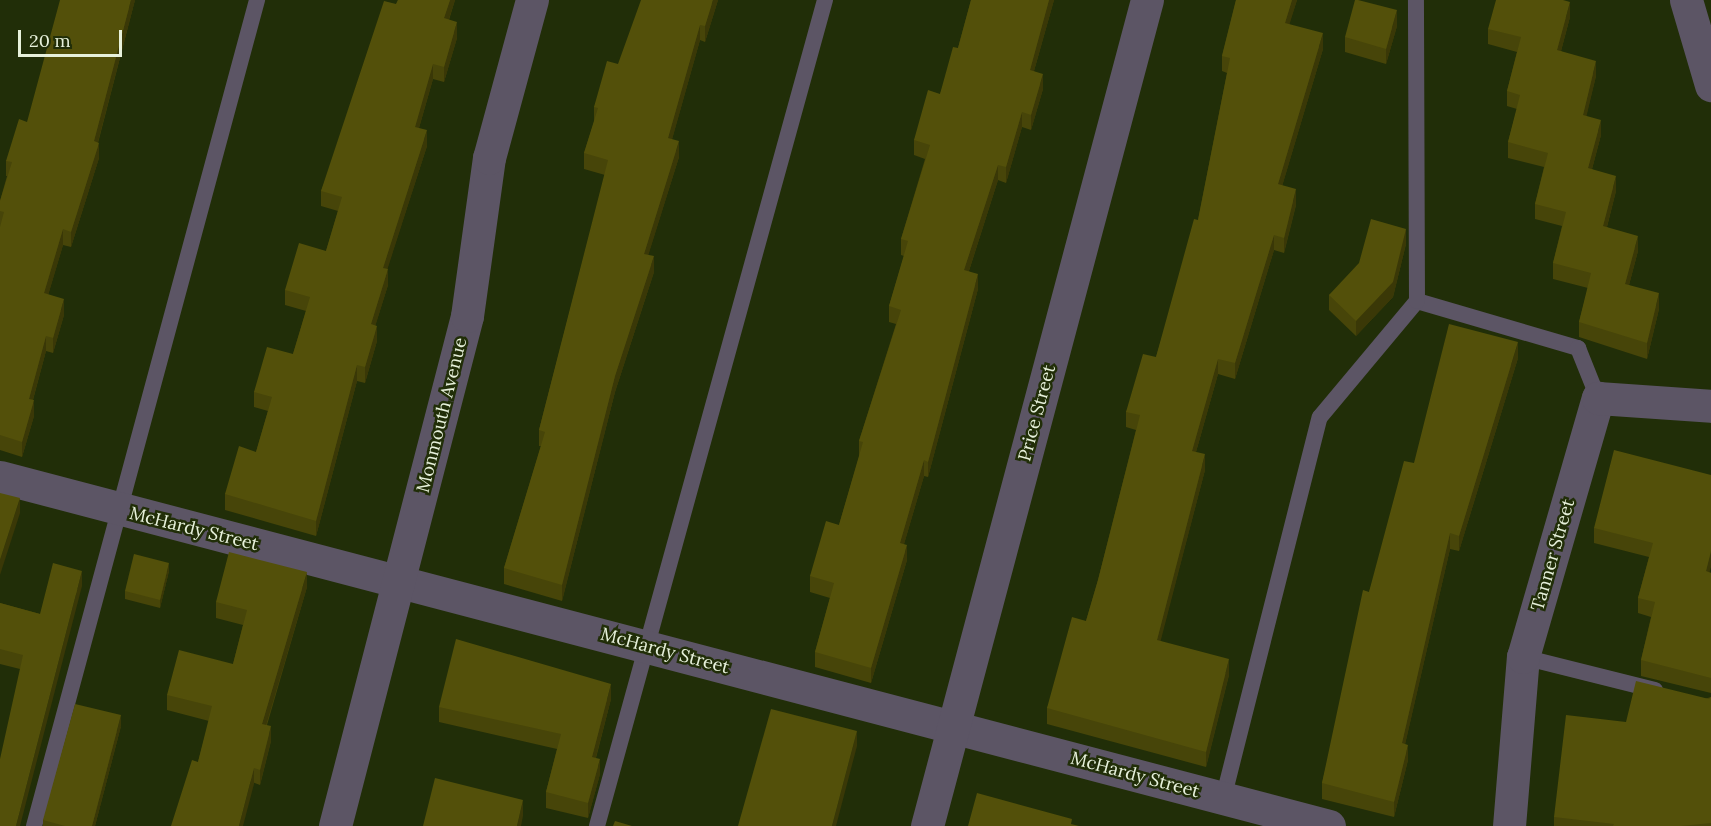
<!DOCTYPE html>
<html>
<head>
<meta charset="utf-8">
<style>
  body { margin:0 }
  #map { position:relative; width:1711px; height:826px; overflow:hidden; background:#212e08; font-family:Lora,serif }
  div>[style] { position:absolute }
  .service>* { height:16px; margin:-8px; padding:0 8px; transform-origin:8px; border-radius:8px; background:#5c5565 }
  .minor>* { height:33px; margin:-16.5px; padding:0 16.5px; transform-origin:16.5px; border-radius:16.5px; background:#5c5565 }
  .tertiary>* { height:33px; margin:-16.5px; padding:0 16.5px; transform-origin:16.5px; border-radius:16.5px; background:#5c5565 }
  .wall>* { inset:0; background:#474509 }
  .shaded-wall>* { inset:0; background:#3a3807 }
  .building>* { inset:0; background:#53500a }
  span { translate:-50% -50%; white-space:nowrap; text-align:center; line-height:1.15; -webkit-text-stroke:5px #212e08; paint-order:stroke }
  .street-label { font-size:18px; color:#e7f1db }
  .scale { position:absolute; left:18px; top:30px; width:104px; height:27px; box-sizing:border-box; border:3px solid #e7f1db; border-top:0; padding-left:8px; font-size:18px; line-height:21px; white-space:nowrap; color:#e7f1db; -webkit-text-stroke:4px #212e08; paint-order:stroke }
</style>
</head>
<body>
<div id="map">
  <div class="service">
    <div style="left:1417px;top:301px;width:168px;rotate:16.3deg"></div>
    <div style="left:1578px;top:348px;width:54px;rotate:68.2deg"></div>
    <div style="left:1523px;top:657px;width:136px;rotate:14deg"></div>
    <div style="left:1223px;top:799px;width:394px;rotate:-75.8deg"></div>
    <div style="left:1320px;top:417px;width:151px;rotate:-50.1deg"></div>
    <div style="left:1417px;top:301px;width:301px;rotate:-90.2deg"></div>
    <div style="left:34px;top:826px;width:856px;rotate:-74.89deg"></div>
    <div style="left:597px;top:826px;width:857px;rotate:-74.57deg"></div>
  </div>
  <div class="minor">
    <div style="left:0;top:477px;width:1374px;rotate:14.71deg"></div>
    <div style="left:335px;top:826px;width:527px;rotate:-75.49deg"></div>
    <div style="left:467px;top:316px;width:160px;rotate:-82.1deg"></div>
    <div style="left:489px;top:158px;width:164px;rotate:-74.8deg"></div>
    <div style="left:927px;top:826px;width:855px;rotate:-75.09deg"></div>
    <div style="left:1509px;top:826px;width:170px;rotate:-85.3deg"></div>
    <div style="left:1523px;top:657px;width:270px;rotate:-73.9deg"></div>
    <div style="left:1598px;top:398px;width:113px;rotate:4deg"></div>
  </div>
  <div class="tertiary">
    <div style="left:1686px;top:0;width:89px;rotate:73.6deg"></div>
  </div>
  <div class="wall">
    <div style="clip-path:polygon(135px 0,98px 143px,99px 158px,71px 247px,63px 245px,48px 295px,64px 315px,53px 353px,46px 351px,33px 400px,34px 416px,22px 457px,0 450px,0 201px,7px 176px,6px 176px,6px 161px)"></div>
    <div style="clip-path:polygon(398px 0,455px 0,449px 20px,457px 38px,444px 82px,433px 79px,419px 128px,427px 146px,387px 269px,388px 285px,375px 326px,377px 341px,365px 383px,357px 381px,316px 536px,225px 510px,225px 494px,256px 452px,268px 411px,254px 407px,254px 392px,293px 354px,306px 311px,285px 305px,285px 290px,326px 251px,338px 211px,321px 206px,321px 191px)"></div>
    <div style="clip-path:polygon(718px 0,705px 42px,700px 40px,672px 139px,679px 157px,648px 255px,654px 272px,615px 392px,562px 601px,504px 584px,504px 568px,541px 446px,539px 446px,539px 430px,605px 175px,584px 169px,584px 153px,594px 122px,594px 107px,618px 64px)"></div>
    <div style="clip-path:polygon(971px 0,1054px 0,1034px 71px,1043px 89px,1031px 130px,1022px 127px,1006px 183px,998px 180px,969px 271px,978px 289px,928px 477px,924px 476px,904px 544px,907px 560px,871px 683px,815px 667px,815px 652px,830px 598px,810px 592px,810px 576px,839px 525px,859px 457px,859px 441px,896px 324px,889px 322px,889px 306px,904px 256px,901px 255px,901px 239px,925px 159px,914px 155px,914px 140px,940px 94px,958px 48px)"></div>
    <div style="clip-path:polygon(1236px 0,1297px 0,1289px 24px,1323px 49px,1282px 186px,1296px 205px,1284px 253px,1274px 250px,1235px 379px,1218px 374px,1196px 452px,1205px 470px,1160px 641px,1229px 675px,1206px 767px,1047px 724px,1047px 708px,1086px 621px,1098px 580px,1136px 430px,1126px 427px,1126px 412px,1156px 357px,1198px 220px,1227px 73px,1222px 71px,1222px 56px)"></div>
    <div style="clip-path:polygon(1570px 17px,1561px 51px,1596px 76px,1586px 116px,1601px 135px,1592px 169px,1616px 191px,1607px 227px,1638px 251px,1629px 285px,1659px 309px,1647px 359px,1579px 337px,1579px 322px,1588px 288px,1553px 279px,1553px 263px,1562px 226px,1535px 219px,1535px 204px,1544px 167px,1508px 158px,1508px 142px,1517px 109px,1507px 106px,1507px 91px,1517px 52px,1488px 44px,1488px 29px)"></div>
    <div style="clip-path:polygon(1397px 26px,1386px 64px,1345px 52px,1345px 37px)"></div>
    <div style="clip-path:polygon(1406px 244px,1393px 297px,1356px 336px,1329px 310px,1329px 295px)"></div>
    <div style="clip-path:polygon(1518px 358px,1459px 551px,1450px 549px,1405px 744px,1408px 760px,1394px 817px,1322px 799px,1322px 783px,1369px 592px,1414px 463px)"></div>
    <div style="clip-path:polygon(1711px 475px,1711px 566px,1709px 572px,1711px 573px,1711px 693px,1641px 676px,1641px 660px,1651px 617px,1638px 613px,1638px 598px,1649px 557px,1594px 543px,1594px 528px)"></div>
    <div style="clip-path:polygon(169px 571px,160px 608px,125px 599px,125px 591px)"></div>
    <div style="clip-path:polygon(82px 586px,20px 669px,0 664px,0 603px,40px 614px)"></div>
    <div style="clip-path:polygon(307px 587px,267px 725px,271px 741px,260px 785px,198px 762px,209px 721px,167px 710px,167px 695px,233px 664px,243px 625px,216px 618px,216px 602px)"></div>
    <div style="clip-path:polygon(1711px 697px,1711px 826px,1554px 826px,1554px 817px,1626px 722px)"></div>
    <div style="clip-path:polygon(611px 699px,596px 758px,600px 774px,588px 818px,546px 808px,546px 792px,557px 749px,439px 722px,439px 707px)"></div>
    <div style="clip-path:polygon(121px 726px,95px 826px,43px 826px,43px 820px)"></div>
  </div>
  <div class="shaded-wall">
    <div style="clip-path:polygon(131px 0,135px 0,94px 157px,94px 141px)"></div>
    <div style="clip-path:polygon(450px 0,455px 0,444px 34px,444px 18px)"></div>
    <div style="clip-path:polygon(713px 0,718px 0,705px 42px,705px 26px)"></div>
    <div style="clip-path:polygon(1049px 0,1054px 0,1030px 85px,1030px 70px)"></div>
    <div style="clip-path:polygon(1292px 0,1297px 0,1285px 39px,1285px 23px)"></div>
    <div style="clip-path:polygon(1570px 2px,1570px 17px,1557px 66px,1557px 50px)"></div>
    <div style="clip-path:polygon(1397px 10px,1397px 26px,1386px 64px,1386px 49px)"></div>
    <div style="clip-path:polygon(457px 22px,457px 38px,444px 82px,444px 67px)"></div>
    <div style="clip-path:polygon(700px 25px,700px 40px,668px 154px,668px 138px)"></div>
    <div style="clip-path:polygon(1323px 33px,1323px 49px,1278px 200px,1278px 184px)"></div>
    <div style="clip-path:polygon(1596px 61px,1596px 76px,1583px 131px,1583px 115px)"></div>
    <div style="clip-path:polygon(433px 64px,433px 79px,415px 142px,415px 127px)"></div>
    <div style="clip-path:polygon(1043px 74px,1043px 89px,1031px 130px,1031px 115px)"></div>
    <div style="clip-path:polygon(1022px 112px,1022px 127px,1006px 183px,1006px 167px)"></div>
    <div style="clip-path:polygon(1601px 120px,1601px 135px,1588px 184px,1588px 168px)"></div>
    <div style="clip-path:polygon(427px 130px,427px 146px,383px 283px,383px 268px)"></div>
    <div style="clip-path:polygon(679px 141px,679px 157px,644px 269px,644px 254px)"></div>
    <div style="clip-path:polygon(99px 143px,99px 158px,71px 247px,71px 232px)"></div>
    <div style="clip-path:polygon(998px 165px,998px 180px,964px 286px,964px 270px)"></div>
    <div style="clip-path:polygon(1616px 176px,1616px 191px,1603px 242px,1603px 226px)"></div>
    <div style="clip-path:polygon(1296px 189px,1296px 205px,1284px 253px,1284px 238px)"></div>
    <div style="clip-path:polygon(63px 229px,63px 245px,44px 309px,44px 293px)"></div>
    <div style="clip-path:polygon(1406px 229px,1406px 244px,1393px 297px,1356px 336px,1356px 321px)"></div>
    <div style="clip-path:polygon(1274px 235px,1274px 250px,1235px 379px,1235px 363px)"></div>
    <div style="clip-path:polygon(1638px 236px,1638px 251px,1625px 300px,1625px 284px)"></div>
    <div style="clip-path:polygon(654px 256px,654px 272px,615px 392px,562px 601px,562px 585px,615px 376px)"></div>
    <div style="clip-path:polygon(388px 269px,388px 285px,371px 340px,371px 324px)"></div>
    <div style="clip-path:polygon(978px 274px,978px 289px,928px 477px,928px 462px)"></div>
    <div style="clip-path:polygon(1659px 293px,1659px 309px,1647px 359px,1647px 343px)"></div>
    <div style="clip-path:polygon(64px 299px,64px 315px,53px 353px,53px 338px)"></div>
    <div style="clip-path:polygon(377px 326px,377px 341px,365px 383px,365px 367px)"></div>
    <div style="clip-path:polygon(46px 336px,46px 351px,29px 414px,29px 399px)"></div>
    <div style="clip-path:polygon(1518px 342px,1518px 358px,1459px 551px,1459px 536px)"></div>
    <div style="clip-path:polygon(1218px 359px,1218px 374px,1192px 466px,1192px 451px)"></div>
    <div style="clip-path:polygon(357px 365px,357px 381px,316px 536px,316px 521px)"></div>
    <div style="clip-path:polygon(34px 400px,34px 416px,22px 457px,22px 442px)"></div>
    <div style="clip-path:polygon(1205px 454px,1205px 470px,1157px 655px,1157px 640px)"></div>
    <div style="clip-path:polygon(924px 460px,924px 476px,900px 558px,900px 543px)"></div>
    <div style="clip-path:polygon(20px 498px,20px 513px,0 575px,0 560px)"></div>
    <div style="clip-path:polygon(1450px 533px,1450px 549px,1402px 758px,1402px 743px)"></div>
    <div style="clip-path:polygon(907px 545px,907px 560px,871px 683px,871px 668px)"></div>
    <div style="clip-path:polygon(1711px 551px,1711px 566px,1706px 587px,1706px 571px)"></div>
    <div style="clip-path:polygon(169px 563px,169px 571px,160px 608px,160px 600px)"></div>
    <div style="clip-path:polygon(82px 571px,82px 586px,20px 826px,16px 826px)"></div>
    <div style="clip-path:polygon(307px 572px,307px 587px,262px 739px,262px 724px)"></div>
    <div style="clip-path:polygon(1229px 659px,1229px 675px,1206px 767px,1206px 752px)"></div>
    <div style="clip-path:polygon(611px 684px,611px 699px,592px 772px,592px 757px)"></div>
    <div style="clip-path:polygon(121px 715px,121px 726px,95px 826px,92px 826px)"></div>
    <div style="clip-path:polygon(271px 726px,271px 741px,260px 785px,260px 770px)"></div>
    <div style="clip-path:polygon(857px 731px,857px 746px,836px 826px,832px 826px)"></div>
    <div style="clip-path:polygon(1408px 745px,1408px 760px,1394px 817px,1394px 802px)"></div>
    <div style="clip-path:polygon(600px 759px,600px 774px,588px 818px,588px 803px)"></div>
    <div style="clip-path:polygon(254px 768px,254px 784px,243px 826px,239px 826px)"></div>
    <div style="clip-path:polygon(523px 800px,523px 816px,521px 826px,517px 826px)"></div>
  </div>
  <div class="building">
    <div style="clip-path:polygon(60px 0,131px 0,94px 141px,99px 143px,71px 232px,63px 229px,44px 293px,64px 299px,53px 338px,46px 336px,29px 399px,34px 400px,22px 442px,0 435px,0 227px,4px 212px,0 211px,0 201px,12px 162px,6px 161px,19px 119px,27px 122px)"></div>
    <div style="clip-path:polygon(398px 0,450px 0,444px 18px,457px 22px,444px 67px,433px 64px,415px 127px,427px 130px,383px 268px,388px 269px,371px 324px,377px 326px,365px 367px,357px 365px,316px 521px,225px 494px,239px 446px,256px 452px,272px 397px,254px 392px,267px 347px,293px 354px,310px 297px,285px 290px,299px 243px,326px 251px,342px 197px,321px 191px,384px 1px,396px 4px)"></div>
    <div style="clip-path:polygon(641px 0,713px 0,705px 26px,700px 25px,668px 138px,679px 141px,644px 254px,654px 256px,615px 376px,562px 585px,504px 568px,545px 432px,539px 430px,608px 160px,584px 153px,598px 108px,594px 107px,607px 61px,618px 64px)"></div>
    <div style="clip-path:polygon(971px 0,1049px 0,1030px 70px,1043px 74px,1031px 115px,1022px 112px,1006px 167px,998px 165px,964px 270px,978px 274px,928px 462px,924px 460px,900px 543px,907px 545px,871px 668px,815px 652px,834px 583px,810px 576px,826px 521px,839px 525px,863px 442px,859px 441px,901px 310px,889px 306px,908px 241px,901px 239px,930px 145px,914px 140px,928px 90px,940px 94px,953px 47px,958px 48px)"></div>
    <div style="clip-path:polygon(1236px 0,1292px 0,1285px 23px,1323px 33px,1278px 184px,1296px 189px,1284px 238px,1274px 235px,1235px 363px,1218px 359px,1192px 451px,1205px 454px,1157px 640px,1229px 659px,1206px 752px,1047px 708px,1072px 617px,1086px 621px,1098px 580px,1140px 415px,1126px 412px,1143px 354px,1156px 357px,1194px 219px,1198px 220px,1230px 58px,1222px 56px)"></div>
    <div style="clip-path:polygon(1355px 0,1358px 0,1397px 10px,1386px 49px,1345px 37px)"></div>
    <div style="clip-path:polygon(1496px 0,1563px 0,1570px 2px,1557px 50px,1596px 61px,1583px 115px,1601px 120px,1588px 168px,1616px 176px,1603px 226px,1638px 236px,1625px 284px,1659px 293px,1647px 343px,1579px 322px,1591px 273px,1553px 263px,1566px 212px,1535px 204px,1548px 153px,1508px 142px,1520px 95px,1507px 91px,1521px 37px,1488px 29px)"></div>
    <div style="clip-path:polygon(1371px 219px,1406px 229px,1393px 282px,1356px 321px,1329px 295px,1359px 263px)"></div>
    <div style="clip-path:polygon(1449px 324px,1518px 342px,1459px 536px,1450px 533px,1402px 743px,1408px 745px,1394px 802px,1322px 783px,1363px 590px,1369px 592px,1404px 461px,1414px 463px)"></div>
    <div style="clip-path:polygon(1614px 450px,1711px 475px,1711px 551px,1706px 571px,1711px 573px,1711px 678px,1641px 660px,1655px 602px,1638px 598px,1653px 543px,1594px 528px)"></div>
    <div style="clip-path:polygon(0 493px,20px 498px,0 560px)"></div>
    <div style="clip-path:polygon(229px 552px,307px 572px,262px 724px,271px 726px,260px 770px,254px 768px,239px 826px,171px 826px,192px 760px,198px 762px,212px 706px,167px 695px,179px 650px,233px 664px,247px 610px,216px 602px)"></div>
    <div style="clip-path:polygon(134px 554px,169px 563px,160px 600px,125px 591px)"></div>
    <div style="clip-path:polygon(53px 563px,82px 571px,16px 826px,0 826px,0 759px,23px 655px,0 649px,0 603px,40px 614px)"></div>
    <div style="clip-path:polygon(456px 639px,611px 684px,592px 757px,600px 759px,588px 803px,546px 792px,561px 734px,439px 707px)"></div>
    <div style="clip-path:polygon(1636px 681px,1709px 699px,1711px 697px,1711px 823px,1681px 826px,1613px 826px,1614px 824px,1554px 817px,1566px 715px,1626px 722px)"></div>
    <div style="clip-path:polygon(75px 704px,121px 715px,92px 826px,65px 826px,43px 820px)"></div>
    <div style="clip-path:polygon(771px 709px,857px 731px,832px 826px,738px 826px)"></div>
    <div style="clip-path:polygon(435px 778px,523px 800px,517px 826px,423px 826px)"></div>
    <div style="clip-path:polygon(977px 793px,1072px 819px,1071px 824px,1079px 826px,968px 826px)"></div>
    <div style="clip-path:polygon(615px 821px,632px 826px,613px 826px)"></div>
  </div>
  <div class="street-label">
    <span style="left:1037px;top:413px;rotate:-75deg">Price Street</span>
    <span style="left:442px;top:415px;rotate:-76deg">Monmouth Avenue</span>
    <span style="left:194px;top:529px;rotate:14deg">McHardy Street</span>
    <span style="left:1553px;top:555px;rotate:-74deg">Tanner Street</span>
    <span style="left:665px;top:651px;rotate:15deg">McHardy Street</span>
    <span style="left:1135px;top:775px;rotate:15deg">McHardy Street</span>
  </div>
  <div class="scale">20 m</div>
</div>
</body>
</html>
